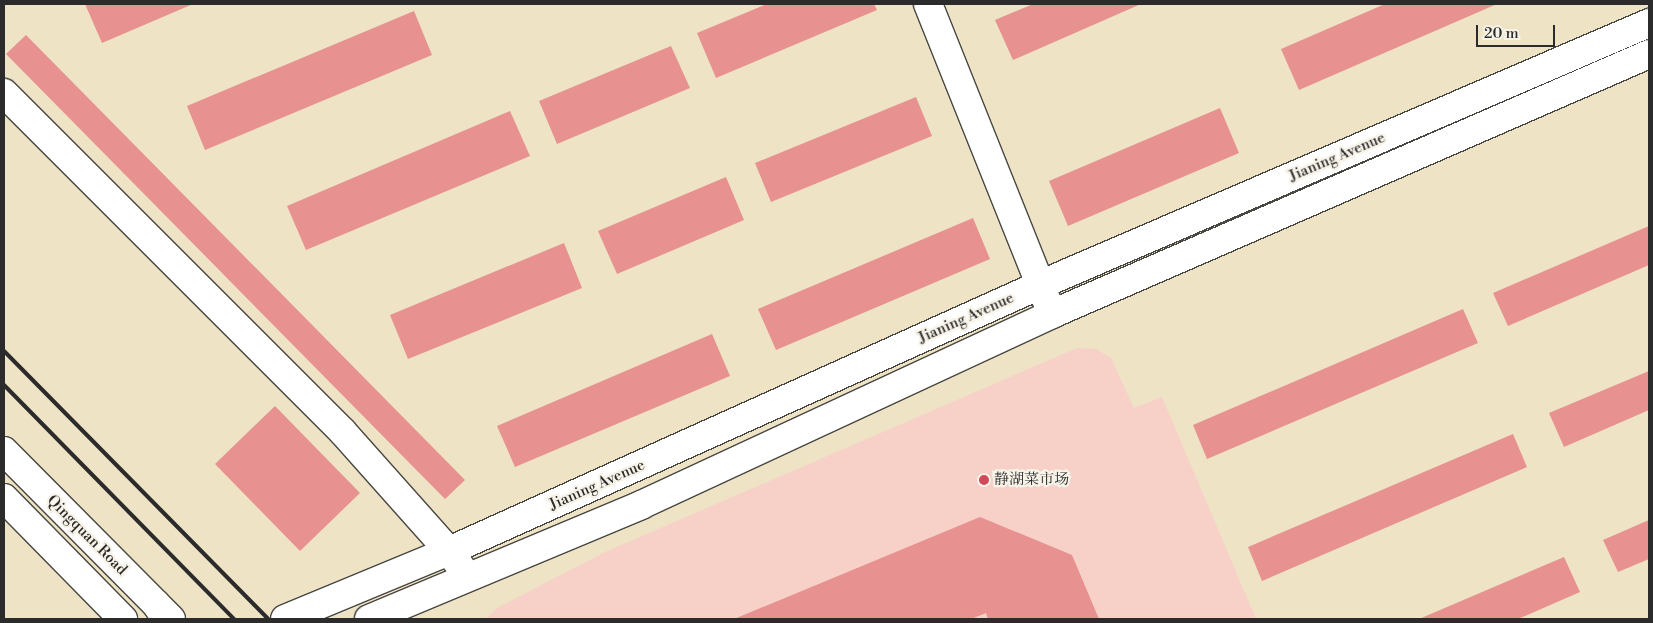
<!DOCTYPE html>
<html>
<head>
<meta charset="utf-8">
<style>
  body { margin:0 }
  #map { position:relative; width:1653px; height:623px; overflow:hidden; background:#eee3c5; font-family:"Libre Bodoni","Noto Serif SC",serif }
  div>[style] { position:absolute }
  .built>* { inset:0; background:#f7d1c8 }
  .building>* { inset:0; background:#e79190 }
  .roads { filter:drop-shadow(1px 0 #484742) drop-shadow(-1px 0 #484742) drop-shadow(0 1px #484742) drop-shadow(0 -1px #484742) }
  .minor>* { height:28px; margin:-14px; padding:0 14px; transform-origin:14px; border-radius:14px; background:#fff }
  .major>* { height:28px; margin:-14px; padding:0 14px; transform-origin:14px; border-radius:14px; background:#fff }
  .rail>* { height:4px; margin:-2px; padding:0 2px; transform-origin:2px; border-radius:2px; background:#2b2b2b }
  .dots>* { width:14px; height:14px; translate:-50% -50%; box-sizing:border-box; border:2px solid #f7f3e8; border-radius:50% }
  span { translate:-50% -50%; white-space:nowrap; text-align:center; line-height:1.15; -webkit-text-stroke:4.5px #f7f3e8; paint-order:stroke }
  .street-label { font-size:15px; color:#2b2b2b }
  .poi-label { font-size:15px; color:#2b2b2b }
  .left { translate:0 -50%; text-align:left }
  .frame { position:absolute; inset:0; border:5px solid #2b2b2b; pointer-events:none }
  .scale { position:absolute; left:1476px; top:25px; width:79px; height:22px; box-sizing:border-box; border:2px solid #2b2b2b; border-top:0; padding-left:6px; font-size:15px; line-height:18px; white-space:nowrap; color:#2b2b2b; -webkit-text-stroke:4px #f7f3e8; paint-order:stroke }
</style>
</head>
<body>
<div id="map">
  <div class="built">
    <div style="clip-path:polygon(1077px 348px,1096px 349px,1111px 358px,1134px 408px,1162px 397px,1256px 619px,485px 619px,497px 608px,605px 552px)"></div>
  </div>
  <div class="building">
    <div style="clip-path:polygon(85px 4px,193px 4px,102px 43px)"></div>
    <div style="clip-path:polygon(767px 4px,874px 4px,877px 10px,716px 78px,697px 33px)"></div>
    <div style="clip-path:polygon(1033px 4px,1141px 4px,1013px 60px,995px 20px)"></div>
    <div style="clip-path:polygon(1385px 4px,1497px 4px,1299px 90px,1281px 49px)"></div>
    <div style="clip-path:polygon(414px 11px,432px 55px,205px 150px,187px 106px)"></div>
    <div style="clip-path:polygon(26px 35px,465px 480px,445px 499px,6px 54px)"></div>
    <div style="clip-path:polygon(671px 46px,690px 88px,557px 144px,539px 101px)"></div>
    <div style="clip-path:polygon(916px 97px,932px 136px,771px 202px,755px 163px)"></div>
    <div style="clip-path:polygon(1220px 108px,1239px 153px,1068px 226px,1049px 181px)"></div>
    <div style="clip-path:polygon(510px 111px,530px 156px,306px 250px,287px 206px)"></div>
    <div style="clip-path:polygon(726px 177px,744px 220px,617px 274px,598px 231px)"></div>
    <div style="clip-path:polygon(973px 218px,990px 259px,776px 350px,758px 309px)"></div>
    <div style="clip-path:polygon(1649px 226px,1649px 265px,1508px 326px,1493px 293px)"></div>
    <div style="clip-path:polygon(564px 243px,582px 288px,408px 359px,390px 315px)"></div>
    <div style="clip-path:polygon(1463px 309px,1478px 343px,1207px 459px,1193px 425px)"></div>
    <div style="clip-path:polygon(712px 334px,730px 376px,515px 467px,497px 426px)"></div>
    <div style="clip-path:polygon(1649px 371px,1649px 410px,1564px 447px,1549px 413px)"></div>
    <div style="clip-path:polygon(275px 406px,360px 493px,300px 551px,215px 464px)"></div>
    <div style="clip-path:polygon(1513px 434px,1527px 467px,1262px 581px,1248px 547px)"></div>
    <div style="clip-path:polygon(980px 517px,1072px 555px,1099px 619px,988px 619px,986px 613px,971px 619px,734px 619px)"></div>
    <div style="clip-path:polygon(1649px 520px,1649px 559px,1618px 572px,1603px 540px)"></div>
    <div style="clip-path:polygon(1564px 557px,1580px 592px,1518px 619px,1419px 619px)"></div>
  </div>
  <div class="roads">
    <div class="minor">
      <div style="left:928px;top:4px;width:334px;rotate:68.2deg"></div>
      <div style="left:4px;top:93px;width:478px;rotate:45deg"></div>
      <div style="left:342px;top:431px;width:161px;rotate:48.3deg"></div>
      <div style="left:449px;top:551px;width:32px;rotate:54deg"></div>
      <div style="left:4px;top:451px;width:237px;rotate:45.2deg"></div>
      <div style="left:4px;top:498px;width:170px;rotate:45.5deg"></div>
    </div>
    <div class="major">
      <div style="left:156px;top:604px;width:18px;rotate:56deg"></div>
      <div style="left:285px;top:619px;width:178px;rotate:-22.5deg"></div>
      <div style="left:449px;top:551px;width:650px;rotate:-24.24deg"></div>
      <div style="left:1042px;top:284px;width:661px;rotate:-23.27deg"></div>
      <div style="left:369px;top:619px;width:295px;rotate:-22.7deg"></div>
      <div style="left:641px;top:505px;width:453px;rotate:-24.9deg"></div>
      <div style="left:1052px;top:314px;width:651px;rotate:-23.53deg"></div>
    </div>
  </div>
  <div class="rail">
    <div style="left:4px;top:351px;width:376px;rotate:45.4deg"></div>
    <div style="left:4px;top:385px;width:328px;rotate:45.5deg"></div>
  </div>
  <div class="dots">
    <div style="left:984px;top:480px;background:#d1495b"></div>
  </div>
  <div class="street-label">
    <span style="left:1337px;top:157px;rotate:-23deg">Jianing Avenue</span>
    <span style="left:966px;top:318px;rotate:-24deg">Jianing Avenue</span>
    <span style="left:597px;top:485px;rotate:-24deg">Jianing Avenue</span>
    <span style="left:87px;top:535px;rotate:45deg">Qingquan Road</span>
  </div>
  <div class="poi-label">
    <span class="left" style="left:994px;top:480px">静湖菜市场</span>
  </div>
  <div class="frame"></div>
  <div class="scale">20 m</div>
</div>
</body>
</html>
